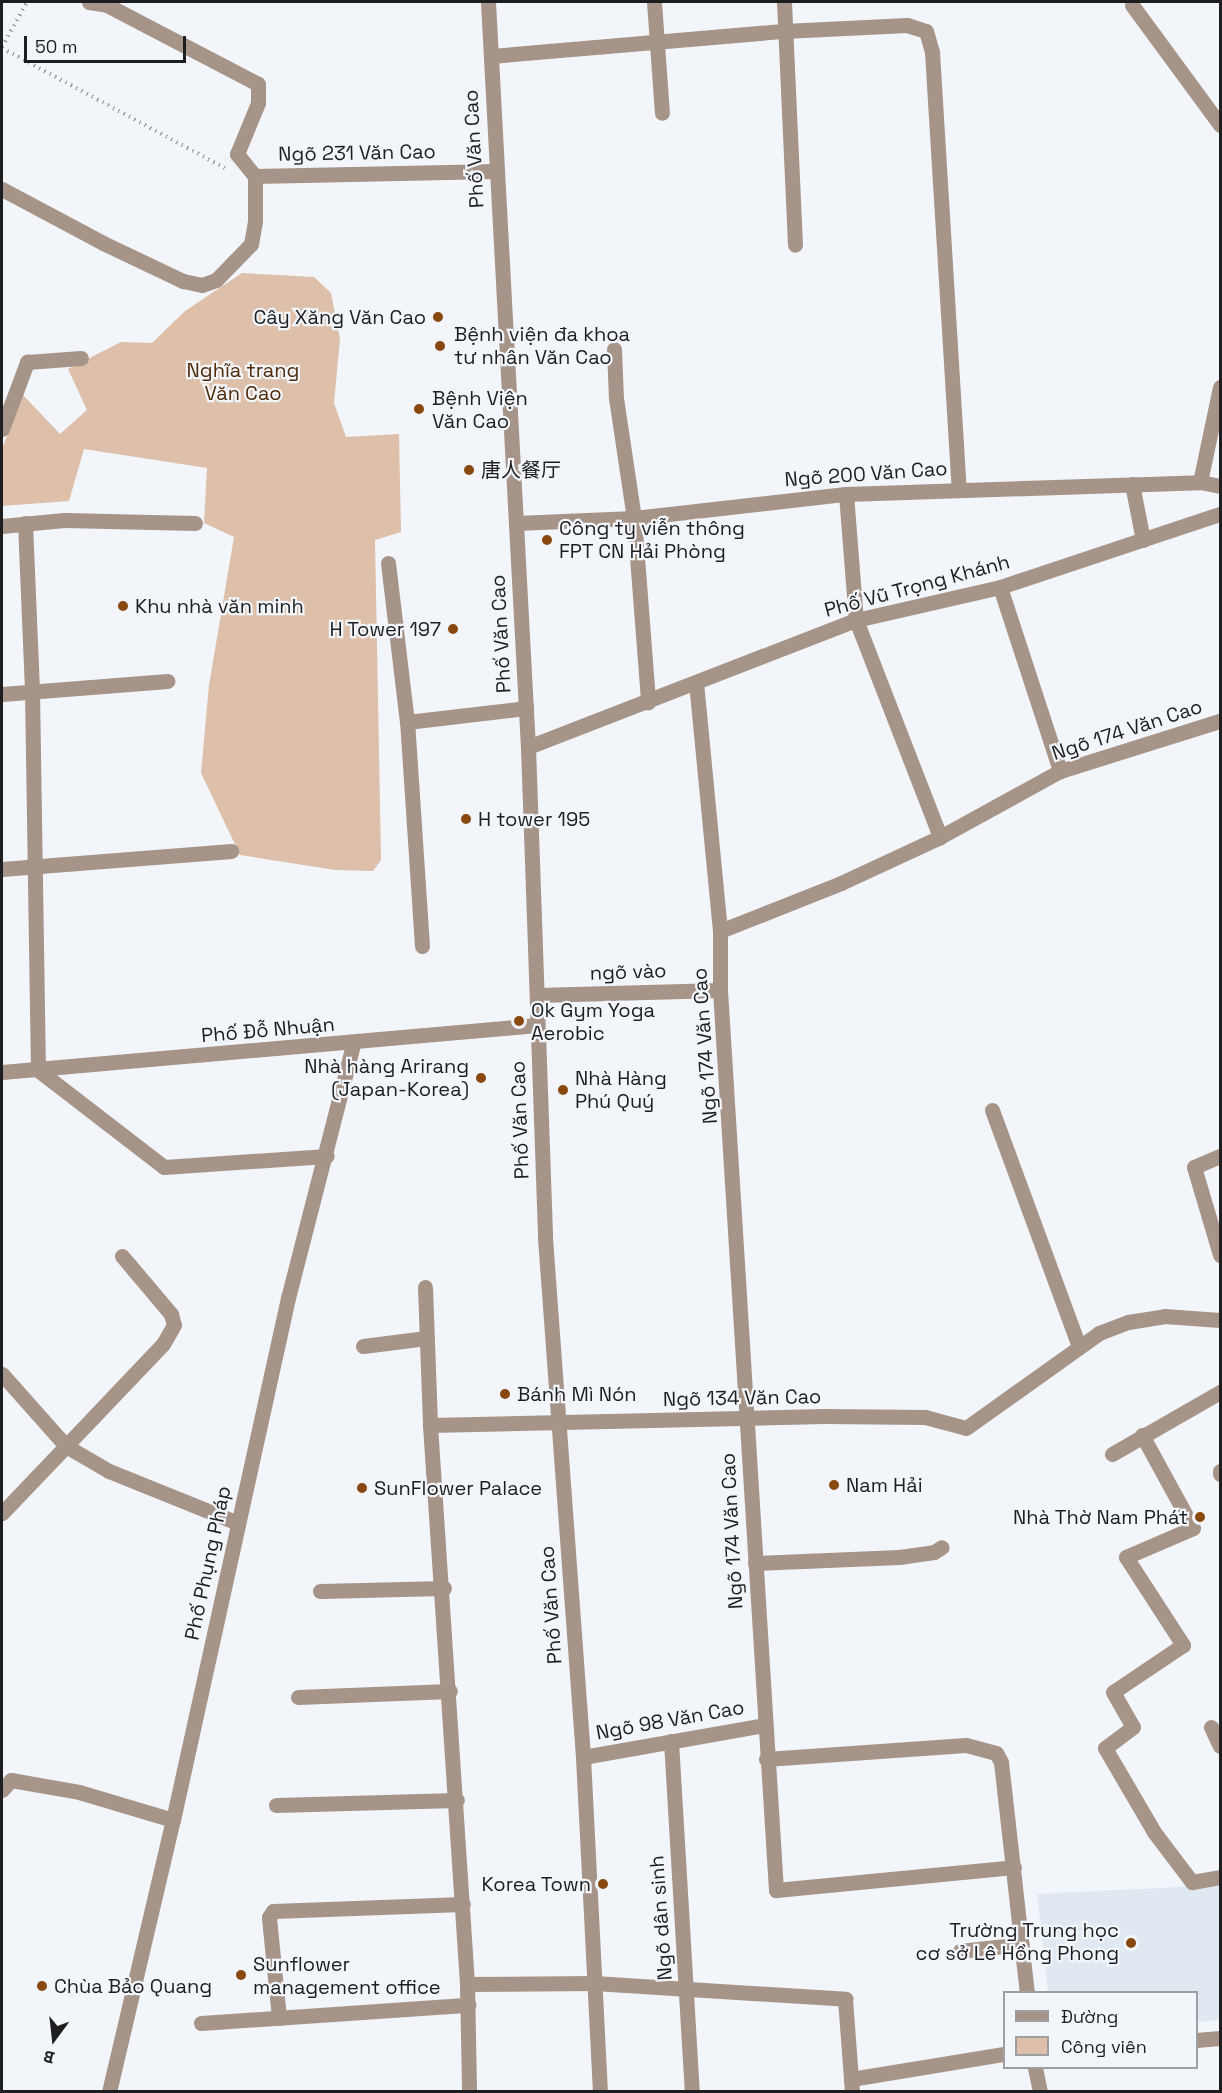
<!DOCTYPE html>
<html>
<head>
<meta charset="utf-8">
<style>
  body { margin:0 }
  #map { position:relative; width:1222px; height:2093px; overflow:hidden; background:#f2f5f9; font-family:"Space Grotesk","Noto Sans SC",sans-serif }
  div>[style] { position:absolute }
  .built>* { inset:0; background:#e0e9f2 }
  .green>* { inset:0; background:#debfaa }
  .path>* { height:4px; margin-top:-2px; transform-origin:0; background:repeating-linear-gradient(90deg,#a2a4a7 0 1.5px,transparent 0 6px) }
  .minor>* { height:15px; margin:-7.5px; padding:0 7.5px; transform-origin:7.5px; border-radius:7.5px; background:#a69489 }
  .dots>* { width:16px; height:16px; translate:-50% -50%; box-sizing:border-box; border:3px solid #f2f5f9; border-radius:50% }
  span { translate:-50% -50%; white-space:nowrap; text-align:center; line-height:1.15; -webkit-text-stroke:4.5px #f2f5f9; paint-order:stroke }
  .street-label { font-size:20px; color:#1d1e1f }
  .poi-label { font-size:20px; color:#1d1e1f }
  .right { translate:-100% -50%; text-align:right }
  .left { translate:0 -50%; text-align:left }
  .park-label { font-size:20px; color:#512a09 }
  .frame { position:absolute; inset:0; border:3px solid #1d1e1f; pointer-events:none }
  .legend { position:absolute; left:1003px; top:1991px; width:195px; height:78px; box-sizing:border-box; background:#f2f5f9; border:2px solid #9d9fa2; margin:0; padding:8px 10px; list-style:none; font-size:18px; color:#1d1e1f }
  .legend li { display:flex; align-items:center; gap:12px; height:30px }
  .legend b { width:30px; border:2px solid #9d9fa2 }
  .north { position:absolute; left:24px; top:2009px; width:60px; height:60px; -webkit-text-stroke:4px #f2f5f9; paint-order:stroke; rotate:195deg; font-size:16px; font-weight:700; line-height:24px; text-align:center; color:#1d1e1f }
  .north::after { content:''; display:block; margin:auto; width:21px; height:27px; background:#1d1e1f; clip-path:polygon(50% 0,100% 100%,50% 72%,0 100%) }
  .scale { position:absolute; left:24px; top:36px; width:162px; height:27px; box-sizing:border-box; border:3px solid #1d1e1f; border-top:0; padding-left:8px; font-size:18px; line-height:21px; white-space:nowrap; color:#1d1e1f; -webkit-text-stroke:4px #f2f5f9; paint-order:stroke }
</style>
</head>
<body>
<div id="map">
  <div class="built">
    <div style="clip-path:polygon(1220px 1885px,1220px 2020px,1197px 2022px,1196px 1992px,1048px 1992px,1037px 1894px)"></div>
  </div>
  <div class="green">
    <div style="clip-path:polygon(242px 273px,314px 277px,331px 293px,340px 339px,334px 403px,346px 437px,399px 434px,401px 532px,375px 540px,381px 860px,373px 871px,335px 870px,240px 855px,201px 773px,209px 685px,234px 537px,204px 523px,207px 468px,84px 449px,69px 501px,2px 506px,2px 449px,23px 395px,60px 434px,87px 410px,68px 369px,121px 342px,152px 343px,185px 311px)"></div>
  </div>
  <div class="path">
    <div style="left:2px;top:47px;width:51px;rotate:-60.9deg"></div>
    <div style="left:2px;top:48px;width:253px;rotate:28.3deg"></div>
  </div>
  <div class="minor">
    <div style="left:89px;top:2px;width:18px;rotate:9deg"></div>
    <div style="left:107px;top:5px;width:170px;rotate:27.6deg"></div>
    <div style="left:258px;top:84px;width:19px;rotate:90deg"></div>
    <div style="left:258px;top:103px;width:55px;rotate:112.4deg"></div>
    <div style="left:237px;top:154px;width:28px;rotate:51deg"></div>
    <div style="left:255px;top:176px;width:241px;rotate:-1.2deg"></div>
    <div style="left:488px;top:2px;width:746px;rotate:86.93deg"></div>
    <div style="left:528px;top:747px;width:491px;rotate:88deg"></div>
    <div style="left:545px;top:1238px;width:520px;rotate:85.81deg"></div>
    <div style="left:583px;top:1757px;width:335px;rotate:87.1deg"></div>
    <div style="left:654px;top:2px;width:111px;rotate:85.9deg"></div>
    <div style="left:784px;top:2px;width:243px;rotate:87.4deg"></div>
    <div style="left:1132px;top:5px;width:149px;rotate:53.7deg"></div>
    <div style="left:491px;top:56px;width:294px;rotate:-4.9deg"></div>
    <div style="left:784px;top:31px;width:123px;rotate:-2.8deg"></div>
    <div style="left:907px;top:25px;width:20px;rotate:18deg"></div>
    <div style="left:926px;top:31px;width:22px;rotate:74deg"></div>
    <div style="left:932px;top:52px;width:437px;rotate:86.5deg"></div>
    <div style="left:2px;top:189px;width:115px;rotate:28.1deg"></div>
    <div style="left:103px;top:243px;width:89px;rotate:25.4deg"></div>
    <div style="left:183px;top:281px;width:19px;rotate:12deg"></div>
    <div style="left:202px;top:285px;width:15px;rotate:-20deg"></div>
    <div style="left:216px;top:280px;width:50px;rotate:-45.8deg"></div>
    <div style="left:251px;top:244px;width:22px;rotate:-80deg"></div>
    <div style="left:255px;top:222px;width:46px;rotate:-90deg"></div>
    <div style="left:614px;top:349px;width:49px;rotate:87.7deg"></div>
    <div style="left:616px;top:398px;width:121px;rotate:81.5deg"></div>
    <div style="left:634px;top:518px;width:185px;rotate:85.6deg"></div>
    <div style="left:2px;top:429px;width:72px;rotate:-69.5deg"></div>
    <div style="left:27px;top:362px;width:54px;rotate:-4.2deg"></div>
    <div style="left:1200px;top:482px;width:97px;rotate:-78.1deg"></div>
    <div style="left:1132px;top:484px;width:57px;rotate:78.9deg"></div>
    <div style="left:846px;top:494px;width:126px;rotate:85.5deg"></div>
    <div style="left:856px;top:620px;width:233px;rotate:68.8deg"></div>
    <div style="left:25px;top:523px;width:167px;rotate:87.6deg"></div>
    <div style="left:32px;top:690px;width:380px;rotate:89.1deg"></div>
    <div style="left:38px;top:1070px;width:159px;rotate:37.6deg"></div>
    <div style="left:164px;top:1167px;width:163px;rotate:-3.9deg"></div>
    <div style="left:516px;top:523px;width:118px;rotate:-2.4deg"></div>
    <div style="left:634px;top:518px;width:213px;rotate:-6.5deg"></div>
    <div style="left:846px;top:494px;width:354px;rotate:-1.9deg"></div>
    <div style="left:1200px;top:482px;width:20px;rotate:11deg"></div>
    <div style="left:2px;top:526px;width:62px;rotate:-5.5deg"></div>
    <div style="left:64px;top:520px;width:131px;rotate:1.3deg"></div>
    <div style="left:388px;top:563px;width:160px;rotate:83.2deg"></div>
    <div style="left:1000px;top:587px;width:194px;rotate:71.9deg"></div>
    <div style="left:696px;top:682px;width:250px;rotate:84.5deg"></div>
    <div style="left:720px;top:931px;width:59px;rotate:90deg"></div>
    <div style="left:720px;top:990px;width:902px;rotate:86.44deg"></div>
    <div style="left:776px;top:1890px;width:239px;rotate:-5.5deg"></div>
    <div style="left:2px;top:694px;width:166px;rotate:-4.5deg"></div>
    <div style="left:528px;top:747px;width:352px;rotate:-21.2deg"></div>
    <div style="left:856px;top:620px;width:148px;rotate:-12.9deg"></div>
    <div style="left:1000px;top:587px;width:232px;rotate:-18.4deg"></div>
    <div style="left:2px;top:869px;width:230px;rotate:-4.5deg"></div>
    <div style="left:720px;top:931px;width:130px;rotate:-21.6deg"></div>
    <div style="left:841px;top:883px;width:109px;rotate:-24.9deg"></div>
    <div style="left:940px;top:837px;width:137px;rotate:-28.8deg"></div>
    <div style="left:1060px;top:771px;width:168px;rotate:-17.4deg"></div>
    <div style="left:422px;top:946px;width:225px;rotate:-93.8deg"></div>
    <div style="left:407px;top:722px;width:120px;rotate:-6.7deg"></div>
    <div style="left:537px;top:995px;width:183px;rotate:-1.6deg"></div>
    <div style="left:2px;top:1072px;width:537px;rotate:-5.02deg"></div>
    <div style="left:992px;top:1110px;width:249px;rotate:69.8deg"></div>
    <div style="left:1220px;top:1156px;width:28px;rotate:157deg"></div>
    <div style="left:1194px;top:1167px;width:92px;rotate:73.5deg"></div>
    <div style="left:122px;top:1256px;width:76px;rotate:49.8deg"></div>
    <div style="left:171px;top:1314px;width:11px;rotate:75deg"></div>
    <div style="left:174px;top:1325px;width:22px;rotate:120deg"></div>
    <div style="left:163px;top:1344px;width:141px;rotate:133.6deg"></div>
    <div style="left:66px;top:1446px;width:50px;rotate:30.2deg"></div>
    <div style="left:109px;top:1471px;width:139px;rotate:22deg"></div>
    <div style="left:425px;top:1287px;width:138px;rotate:87.9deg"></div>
    <div style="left:430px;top:1425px;width:560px;rotate:86.21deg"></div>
    <div style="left:467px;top:1984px;width:108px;rotate:88.9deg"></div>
    <div style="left:363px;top:1346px;width:64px;rotate:-7.2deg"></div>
    <div style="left:2px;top:1374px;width:96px;rotate:48.4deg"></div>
    <div style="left:66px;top:1446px;width:93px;rotate:133.7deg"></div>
    <div style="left:430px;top:1425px;width:394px;rotate:-1.3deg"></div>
    <div style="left:824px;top:1416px;width:101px;rotate:0.6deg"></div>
    <div style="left:925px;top:1417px;width:42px;rotate:15deg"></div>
    <div style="left:966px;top:1428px;width:163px;rotate:-35.5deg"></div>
    <div style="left:1099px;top:1333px;width:31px;rotate:-21deg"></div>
    <div style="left:1128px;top:1322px;width:36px;rotate:-9deg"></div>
    <div style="left:1164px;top:1316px;width:56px;rotate:4.1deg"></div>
    <div style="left:1142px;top:1435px;width:106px;rotate:61.3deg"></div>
    <div style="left:1193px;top:1528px;width:73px;rotate:156.6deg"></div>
    <div style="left:1126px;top:1557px;width:105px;rotate:57.1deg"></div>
    <div style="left:1183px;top:1645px;width:84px;rotate:146.1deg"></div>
    <div style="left:1113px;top:1692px;width:40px;rotate:60.3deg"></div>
    <div style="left:1133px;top:1727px;width:35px;rotate:143deg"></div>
    <div style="left:1105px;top:1748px;width:97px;rotate:59.7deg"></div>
    <div style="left:1154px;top:1832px;width:63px;rotate:52.8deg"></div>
    <div style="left:1192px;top:1882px;width:28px;rotate:-10deg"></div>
    <div style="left:1112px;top:1454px;width:125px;rotate:-29.9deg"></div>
    <div style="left:1220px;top:1471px;width:3px;rotate:90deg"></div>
    <div style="left:755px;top:1563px;width:144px;rotate:-2.4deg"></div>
    <div style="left:899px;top:1557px;width:35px;rotate:-8deg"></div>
    <div style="left:934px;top:1552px;width:9px;rotate:-32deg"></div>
    <div style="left:320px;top:1591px;width:124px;rotate:-1.4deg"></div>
    <div style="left:298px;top:1697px;width:152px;rotate:-2.3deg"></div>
    <div style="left:1211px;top:1727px;width:21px;rotate:65deg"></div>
    <div style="left:671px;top:1741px;width:352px;rotate:86.6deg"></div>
    <div style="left:583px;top:1757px;width:184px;rotate:-10deg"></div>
    <div style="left:766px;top:1759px;width:200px;rotate:-4deg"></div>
    <div style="left:966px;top:1745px;width:31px;rotate:15deg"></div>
    <div style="left:996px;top:1753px;width:10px;rotate:61deg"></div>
    <div style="left:1001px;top:1762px;width:231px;rotate:83.6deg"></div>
    <div style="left:2px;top:1790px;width:13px;rotate:-48deg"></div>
    <div style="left:11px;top:1780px;width:69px;rotate:10deg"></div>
    <div style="left:79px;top:1792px;width:98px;rotate:16.6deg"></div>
    <div style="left:276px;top:1805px;width:181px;rotate:-1.6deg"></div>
    <div style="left:960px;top:1951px;width:62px;rotate:-6.4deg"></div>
    <div style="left:467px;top:1984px;width:127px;rotate:-0.5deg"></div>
    <div style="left:594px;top:1983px;width:252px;rotate:3.6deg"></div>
    <div style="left:845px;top:1999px;width:93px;rotate:85.7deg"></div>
    <div style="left:279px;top:2018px;width:101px;rotate:-95.7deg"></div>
    <div style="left:269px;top:1917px;width:7px;rotate:-56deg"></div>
    <div style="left:273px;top:1911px;width:190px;rotate:-2.1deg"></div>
    <div style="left:201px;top:2023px;width:268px;rotate:-3.9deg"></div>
    <div style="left:1196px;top:2040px;width:24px;rotate:-5deg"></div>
    <div style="left:1035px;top:2068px;width:25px;rotate:78deg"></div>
    <div style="left:851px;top:2079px;width:155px;rotate:-9.3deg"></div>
    <div style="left:109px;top:2092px;width:279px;rotate:-76.8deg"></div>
    <div style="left:173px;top:1820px;width:535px;rotate:-77.58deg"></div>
    <div style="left:288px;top:1298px;width:262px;rotate:-75.6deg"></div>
  </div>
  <div class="dots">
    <div style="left:438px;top:317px;background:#884810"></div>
    <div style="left:440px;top:346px;background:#884810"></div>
    <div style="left:419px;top:409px;background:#884810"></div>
    <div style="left:469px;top:470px;background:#884810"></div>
    <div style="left:547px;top:540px;background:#884810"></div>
    <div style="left:123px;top:606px;background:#884810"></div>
    <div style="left:453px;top:629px;background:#884810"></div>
    <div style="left:466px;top:819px;background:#884810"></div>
    <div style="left:519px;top:1021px;background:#884810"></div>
    <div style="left:481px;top:1078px;background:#884810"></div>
    <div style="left:563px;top:1090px;background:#884810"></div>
    <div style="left:505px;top:1394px;background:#884810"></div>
    <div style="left:834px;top:1485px;background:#884810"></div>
    <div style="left:362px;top:1488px;background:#884810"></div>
    <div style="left:1200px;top:1517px;background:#884810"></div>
    <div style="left:603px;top:1884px;background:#884810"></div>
    <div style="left:1131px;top:1943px;background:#884810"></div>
    <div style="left:241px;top:1975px;background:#884810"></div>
    <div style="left:42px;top:1986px;background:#884810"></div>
  </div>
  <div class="street-label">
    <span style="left:474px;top:149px;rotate:-93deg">Phố Văn Cao</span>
    <span style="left:357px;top:153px;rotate:-1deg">Ngõ 231 Văn Cao</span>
    <span style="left:866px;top:474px;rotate:-4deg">Ngõ 200 Văn Cao</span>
    <span style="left:917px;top:586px;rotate:-15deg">Phố Vũ Trọng Khánh</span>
    <span style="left:501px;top:634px;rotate:-93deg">Phố Văn Cao</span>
    <span style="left:1127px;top:730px;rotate:-18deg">Ngõ 174 Văn Cao</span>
    <span style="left:628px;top:972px;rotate:-2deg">ngõ vào</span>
    <span style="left:268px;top:1030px;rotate:-5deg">Phố Đỗ Nhuận</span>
    <span style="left:705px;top:1046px;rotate:-94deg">Ngõ 174 Văn Cao</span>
    <span style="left:520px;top:1120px;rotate:-92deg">Phố Văn Cao</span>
    <span style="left:742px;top:1398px;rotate:-1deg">Ngõ 134 Văn Cao</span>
    <span style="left:732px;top:1531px;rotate:-93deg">Ngõ 174 Văn Cao</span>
    <span style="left:208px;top:1563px;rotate:-78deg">Phố Phụng Pháp</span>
    <span style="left:551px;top:1605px;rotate:-94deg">Phố Văn Cao</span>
    <span style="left:670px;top:1720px;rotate:-10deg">Ngõ 98 Văn Cao</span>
    <span style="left:661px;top:1918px;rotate:-94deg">Ngõ dân sinh</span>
  </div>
  <div class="poi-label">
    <span class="right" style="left:426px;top:317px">Cây Xăng Văn Cao</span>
    <span class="left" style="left:454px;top:346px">Bệnh viện đa khoa<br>tư nhân Văn Cao</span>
    <span class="left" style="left:432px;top:410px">Bệnh Viện<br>Văn Cao</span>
    <span class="left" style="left:481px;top:470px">唐人餐厅</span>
    <span class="left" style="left:559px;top:540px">Công ty viễn thông<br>FPT CN Hải Phòng</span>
    <span class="left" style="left:135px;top:606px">Khu nhà văn minh</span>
    <span class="right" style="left:441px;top:629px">H Tower 197</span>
    <span class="left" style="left:478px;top:819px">H tower 195</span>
    <span class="left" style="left:531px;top:1022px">Ok Gym Yoga<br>Aerobic</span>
    <span class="right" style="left:469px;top:1078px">Nhà hàng Arirang<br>(Japan-Korea)</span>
    <span class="left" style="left:575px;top:1090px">Nhà Hàng<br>Phú Quý</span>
    <span class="left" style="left:517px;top:1394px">Bánh Mì Nón</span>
    <span class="left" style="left:846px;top:1485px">Nam Hải</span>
    <span class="left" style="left:374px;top:1488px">SunFlower Palace</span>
    <span class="right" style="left:1188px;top:1517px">Nhà Thờ Nam Phát</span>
    <span class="right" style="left:591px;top:1884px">Korea Town</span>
    <span class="right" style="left:1119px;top:1942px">Trường Trung học<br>cơ sở Lê Hồng Phong</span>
    <span class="left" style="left:253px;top:1976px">Sunflower<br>management office</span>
    <span class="left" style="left:54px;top:1986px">Chùa Bảo Quang</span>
  </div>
  <div class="park-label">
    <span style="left:243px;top:382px">Nghĩa trang<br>Văn Cao</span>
  </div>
  <div class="frame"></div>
  <ul class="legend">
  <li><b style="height:8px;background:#a69489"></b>Đường</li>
  <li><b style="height:16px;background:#debfaa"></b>Công viên</li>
  </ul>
  <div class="north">B</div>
  <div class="scale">50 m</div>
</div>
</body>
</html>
